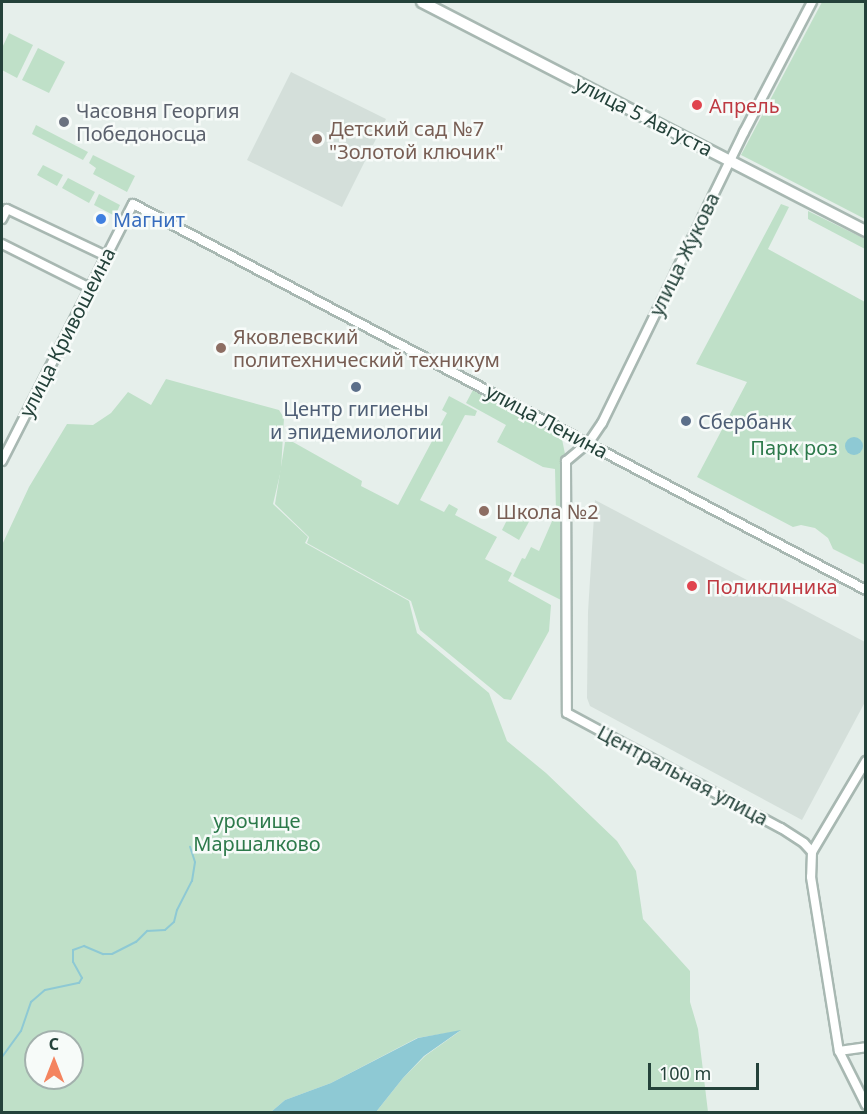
<!DOCTYPE html>
<html>
<head>
<meta charset="utf-8">
<style>
  body { margin:0 }
  #map { position:relative; width:867px; height:1114px; overflow:hidden; background:#e6efeb; font-family:"Noto Sans",sans-serif }
  div>[style] { position:absolute }
  .built>* { inset:0; background:#d4dfda }
  .green>* { inset:0; background:#bfe0c8 }
  .water>* { inset:0; background:#8ec9d4 }
  .round { border-radius:50% }
  .stream>* { height:2px; margin:-1px; padding:0 1px; transform-origin:1px; border-radius:1px; background:#8ec9d4 }
  .roads { filter:drop-shadow(2px 0 #a8b8b2) drop-shadow(-2px 0 #a8b8b2) drop-shadow(0 2px #a8b8b2) drop-shadow(0 -2px #a8b8b2) }
  .minor>* { height:8px; margin:-4px; padding:0 4px; transform-origin:4px; border-radius:4px; background:#fff }
  .tertiary>* { height:10px; margin:-5px; padding:0 5px; transform-origin:5px; border-radius:5px; background:#fff }
  .dots>* { width:16px; height:16px; translate:-50% -50%; box-sizing:border-box; border:3px solid #f7fbf9; border-radius:50% }
  span { translate:-50% -50%; white-space:nowrap; text-align:center; line-height:1.15; -webkit-text-stroke:5px #f7fbf9; paint-order:stroke }
  .health-label { font-size:20px; color:#be3a42 }
  .left { translate:0 -50%; text-align:left }
  .worship-label { font-size:20px; color:#5b616d }
  .street-label { font-size:20px; color:#24423a }
  .education-label { font-size:20px; color:#785e54 }
  .shop-label { font-size:20px; color:#366cbe }
  .service-label { font-size:20px; color:#4e5e75 }
  .park-label { font-size:20px; color:#2d7a4b }
  .frame { position:absolute; inset:0; border:3px solid #24423a; pointer-events:none }
  .north { position:absolute; left:24px; top:1030px; width:60px; height:60px; box-sizing:border-box; background:#f7fbf9; border:2px solid #a3b1ad; border-radius:50%; rotate:0deg; font-size:16px; font-weight:700; line-height:24px; text-align:center; color:#24423a }
  .north::after { content:''; display:block; margin:auto; width:21px; height:27px; background:#f4845f; clip-path:polygon(50% 0,100% 100%,50% 72%,0 100%) }
  .scale { position:absolute; left:648px; top:1063px; width:111px; height:27px; box-sizing:border-box; border:3px solid #24423a; border-top:0; padding-left:8px; font-size:18px; line-height:21px; white-space:nowrap; color:#24423a; -webkit-text-stroke:4px #f7fbf9; paint-order:stroke }
</style>
</head>
<body>
<div id="map">
  <div class="built">
    <div style="clip-path:polygon(291px 72px,386px 119px,342px 207px,247px 160px)"></div>
    <div style="clip-path:polygon(595px 500px,865px 642px,865px 702px,802px 820px,590px 706px,587px 698px,588px 612px)"></div>
  </div>
  <div class="green">
    <div style="clip-path:polygon(822px 2px,865px 2px,865px 219px,741px 155px)"></div>
    <div style="clip-path:polygon(9px 33px,33px 45px,17px 78px,2px 70px,2px 48px)"></div>
    <div style="clip-path:polygon(38px 48px,65px 62px,49px 93px,22px 80px)"></div>
    <div style="clip-path:polygon(36px 125px,88px 152px,83px 160px,32px 134px)"></div>
    <div style="clip-path:polygon(93px 155px,135px 176px,127px 192px,93px 174px,96px 168px,89px 163px)"></div>
    <div style="clip-path:polygon(43px 165px,63px 175px,57px 186px,37px 175px)"></div>
    <div style="clip-path:polygon(68px 178px,95px 192px,89px 203px,62px 188px)"></div>
    <div style="clip-path:polygon(99px 194px,120px 205px,115px 216px,94px 205px)"></div>
    <div style="clip-path:polygon(781px 204px,789px 207px,768px 249px,865px 302px,865px 565px,833px 549px,828px 538px,815px 528px,801px 525px,793px 527px,697px 477px,747px 382px,696px 364px)"></div>
    <div style="clip-path:polygon(808px 211px,865px 239px,865px 249px,808px 219px)"></div>
    <div style="clip-path:polygon(evenodd,166px 379px,279px 410px,284px 418px,281px 470px,273px 504px,308px 537px,305px 543px,409px 601px,417px 633px,489px 693px,507px 741px,546px 773px,617px 841px,636px 871px,643px 919px,690px 971px,690px 1002px,698px 1029px,708px 1112px,376px 1112px,403px 1078px,425px 1056px,460px 1031px,417px 1038px,331px 1083px,285px 1100px,271px 1112px,2px 1112px,2px 545px,29px 487px,67px 424px,93px 425px,111px 413px,128px 392px,151px 405px,166px 379px,36px 1042px,72px 1042px,72px 1078px,36px 1078px,36px 1042px)"></div>
    <div style="clip-path:polygon(474px 388px,557px 433px,562px 439px,565px 454px,565px 602px,513px 576px,522px 558px,525px 559px,531px 547px,539px 551px,556px 512px,555px 469px,543px 467px,497px 442px,506px 425px,466px 403px)"></div>
    <div style="clip-path:polygon(449px 396px,477px 411px,475px 416px,465px 415px,420px 500px,444px 512px,449px 504px,458px 509px,455px 515px,497px 537px,485px 559px,512px 573px,508px 581px,551px 605px,549px 631px,511px 700px,504px 699px,420px 630px,411px 601px,307px 543px,309px 537px,275px 504px,285px 442px,293px 442px,341px 469px,362px 481px,361px 486px,398px 505px,447px 413px,442px 410px)"></div>
    <div style="clip-path:polygon(513px 508px,531px 518px,519px 540px,502px 530px)"></div>
  </div>
  <div class="water">
    <div class="round" style="left:845px;top:437px;width:18px;height:18px"></div>
    <div style="clip-path:polygon(461px 1030px,424px 1056px,403px 1078px,376px 1112px,271px 1112px,285px 1100px,331px 1083px,418px 1038px)"></div>
  </div>
  <div class="stream">
    <div style="left:2px;top:1057px;width:32px;rotate:-54deg"></div>
    <div style="left:21px;top:1031px;width:31px;rotate:-71deg"></div>
    <div style="left:31px;top:1002px;width:18px;rotate:-41deg"></div>
    <div style="left:45px;top:990px;width:35px;rotate:-12deg"></div>
    <div style="left:79px;top:983px;width:6px;rotate:-59deg"></div>
    <div style="left:82px;top:978px;width:18px;rotate:-119deg"></div>
    <div style="left:73px;top:962px;width:12px;rotate:-90deg"></div>
    <div style="left:73px;top:950px;width:12px;rotate:-20deg"></div>
    <div style="left:84px;top:946px;width:21px;rotate:23deg"></div>
    <div style="left:103px;top:954px;width:9px"></div>
    <div style="left:112px;top:954px;width:27px;rotate:-27deg"></div>
    <div style="left:136px;top:942px;width:16px;rotate:-45deg"></div>
    <div style="left:147px;top:931px;width:18px;rotate:-3deg"></div>
    <div style="left:165px;top:930px;width:12px;rotate:-42deg"></div>
    <div style="left:174px;top:922px;width:12px;rotate:-76deg"></div>
    <div style="left:177px;top:910px;width:33px;rotate:-63deg"></div>
    <div style="left:192px;top:881px;width:19px;rotate:-81deg"></div>
    <div style="left:195px;top:862px;width:16px;rotate:-108deg"></div>
  </div>
  <div class="roads">
    <div class="minor">
      <div style="left:812px;top:2px;width:147px;rotate:117.6deg"></div>
      <div style="left:744px;top:132px;width:324px;rotate:116deg"></div>
      <div style="left:602px;top:423px;width:23px;rotate:124deg"></div>
      <div style="left:589px;top:442px;width:30px;rotate:140deg"></div>
      <div style="left:566px;top:461px;width:252px;rotate:89.8deg"></div>
      <div style="left:567px;top:713px;width:243px;rotate:28.3deg"></div>
      <div style="left:781px;top:828px;width:27px;rotate:33deg"></div>
      <div style="left:804px;top:843px;width:12px;rotate:48deg"></div>
      <div style="left:812px;top:852px;width:25px;rotate:92deg"></div>
      <div style="left:811px;top:877px;width:176px;rotate:80.9deg"></div>
      <div style="left:839px;top:1051px;width:60px;rotate:63.4deg"></div>
      <div style="left:2px;top:219px;width:11px;rotate:-63deg"></div>
      <div style="left:7px;top:209px;width:110px;rotate:25.4deg"></div>
      <div style="left:2px;top:244px;width:98px;rotate:26.6deg"></div>
      <div style="left:2px;top:461px;width:288px;rotate:-63deg"></div>
      <div style="left:133px;top:204px;width:828px;rotate:27.77deg"></div>
      <div style="left:812px;top:852px;width:106px;rotate:-59.3deg"></div>
      <div style="left:839px;top:1051px;width:27px;rotate:-8deg"></div>
    </div>
    <div class="tertiary">
      <div style="left:422px;top:2px;width:500px;rotate:27.3deg"></div>
    </div>
  </div>
  <div class="dots">
    <div style="left:697px;top:105px;background:#e0444e"></div>
    <div style="left:64px;top:122px;background:#6b7280"></div>
    <div style="left:317px;top:139px;background:#8d6e63"></div>
    <div style="left:101px;top:219px;background:#3f7fe0"></div>
    <div style="left:221px;top:348px;background:#8d6e63"></div>
    <div style="left:356px;top:387px;background:#5c6f8a"></div>
    <div style="left:686px;top:421px;background:#5c6f8a"></div>
    <div style="left:484px;top:511px;background:#8d6e63"></div>
    <div style="left:692px;top:586px;background:#e0444e"></div>
  </div>
  <div class="health-label">
    <span class="left" style="left:709px;top:105px">Апрель</span>
    <span class="left" style="left:706px;top:586px">Поликлиника</span>
  </div>
  <div class="worship-label">
    <span class="left" style="left:76px;top:122px">Часовня Георгия<br>Победоносца</span>
  </div>
  <div class="street-label">
    <span style="left:644px;top:116px;rotate:27deg">улица 5 Августа</span>
    <span style="left:684px;top:254px;rotate:-64deg">улица Жукова</span>
    <span style="left:67px;top:332px;rotate:-63deg">улица Кривошеина</span>
    <span style="left:547px;top:421px;rotate:28deg">улица Ленина</span>
    <span style="left:683px;top:775px;rotate:28deg">Центральная улица</span>
  </div>
  <div class="education-label">
    <span class="left" style="left:329px;top:140px">Детский сад №7<br>"Золотой ключик"</span>
    <span class="left" style="left:233px;top:348px">Яковлевский<br>политехнический техникум</span>
    <span class="left" style="left:496px;top:511px">Школа №2</span>
  </div>
  <div class="shop-label">
    <span class="left" style="left:113px;top:219px">Магнит</span>
  </div>
  <div class="service-label">
    <span style="left:356px;top:420px">Центр гигиены<br>и эпидемиологии</span>
    <span class="left" style="left:698px;top:421px">Сбербанк</span>
  </div>
  <div class="park-label">
    <span style="left:794px;top:447px">Парк роз</span>
    <span style="left:257px;top:832px">урочище<br>Маршалково</span>
  </div>
  <div class="frame"></div>
  <div class="north">С</div>
  <div class="scale">100 m</div>
</div>
</body>
</html>
